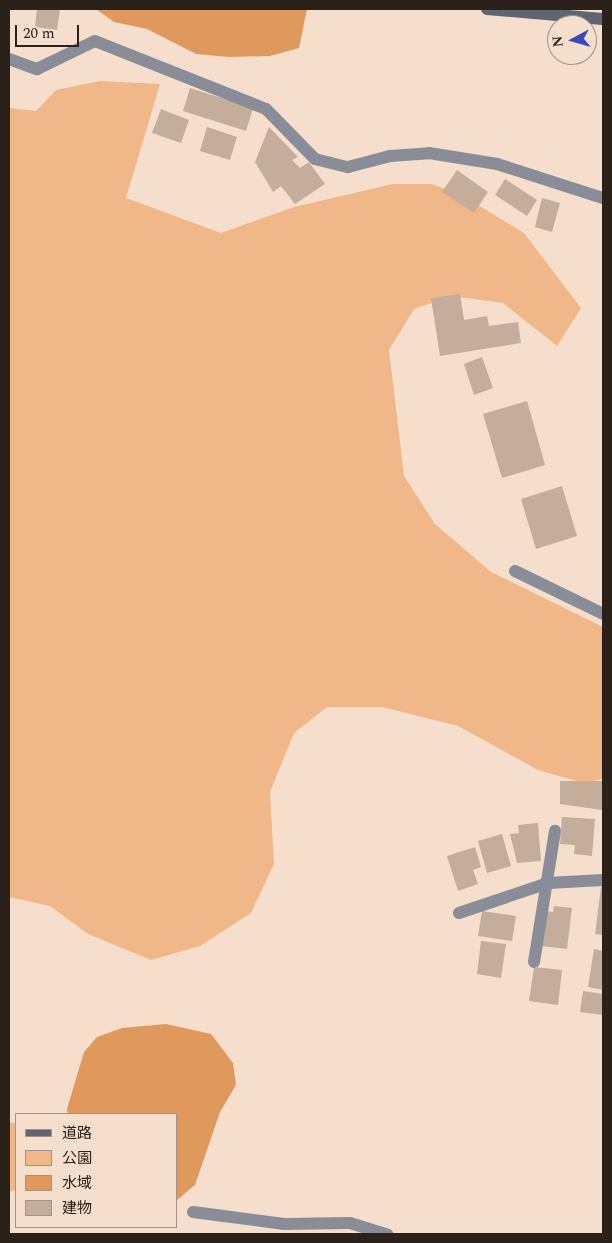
<!DOCTYPE html>
<html>
<head>
<meta charset="utf-8">
<style>
  body { margin:0 }
  #map { position:relative; width:612px; height:1243px; overflow:hidden; background:#f6decc; font-family:Spectral,"Noto Sans JP",serif }
  div>[style] { position:absolute }
  .green>* { inset:0; background:#f0b788 }
  .water>* { inset:0; background:#e0995c }
  .building>* { inset:0; background:#c4ad9b }
  .street>* { height:12px; margin:-6px; padding:0 6px; transform-origin:6px; border-radius:6px; background:#898d97 }
  .secondary>* { height:12px; margin:-6px; padding:0 6px; transform-origin:6px; border-radius:6px; background:#5f6473 }
  span { translate:-50% -50%; white-space:nowrap; text-align:center; line-height:1.15; -webkit-text-stroke:5px #f6decc; paint-order:stroke }
  .frame { position:absolute; inset:0; border:10px solid #2a211a; pointer-events:none }
  .legend { position:absolute; left:15px; top:1113px; width:162px; height:115px; box-sizing:border-box; background:#f6decc; border:1px solid #a49285; margin:0; padding:6px 9px; list-style:none; font-size:15px; color:#2a211a }
  .legend li { display:flex; align-items:center; gap:10px; height:25px }
  .legend b { width:25px; border:1px solid #a49285 }
  .north { position:absolute; left:547px; top:15px; width:50px; height:50px; box-sizing:border-box; background:#f6decc; border:1px solid #a49285; border-radius:50%; rotate:264deg; font-size:14px; font-weight:700; line-height:20px; text-align:center; color:#2a211a }
  .north::after { content:''; display:block; margin:auto; width:18px; height:22px; background:#3a49bc; clip-path:polygon(50% 0,100% 100%,50% 72%,0 100%) }
  .scale { position:absolute; left:15px; top:25px; width:64px; height:22px; box-sizing:border-box; border:2px solid #2a211a; border-top:0; padding-left:6px; font-size:15px; line-height:18px; white-space:nowrap; color:#2a211a; -webkit-text-stroke:4px #f6decc; paint-order:stroke }
</style>
</head>
<body>
<div id="map">
  <div class="green">
    <div style="clip-path:polygon(100px 81px,160px 84px,126px 198px,221px 233px,294px 207px,393px 184px,431px 184px,460px 194px,524px 233px,581px 308px,557px 346px,503px 303px,452px 296px,414px 309px,389px 350px,404px 476px,435px 524px,491px 572px,603px 627px,603px 779px,583px 783px,538px 770px,458px 726px,382px 707px,327px 707px,294px 733px,270px 792px,274px 864px,251px 913px,200px 946px,151px 960px,88px 934px,50px 906px,9px 897px,9px 108px,36px 111px,56px 90px)"></div>
    <div style="clip-path:polygon(9px 1122px,16px 1124px,16px 1190px,9px 1192px)"></div>
  </div>
  <div class="water">
    <div style="clip-path:polygon(96px 9px,307px 9px,299px 48px,270px 56px,229px 57px,196px 54px,147px 29px,114px 22px)"></div>
    <div style="clip-path:polygon(166px 1024px,211px 1034px,233px 1063px,236px 1085px,220px 1112px,195px 1185px,176px 1201px,176px 1114px,68px 1114px,67px 1109px,84px 1052px,97px 1037px,122px 1028px)"></div>
  </div>
  <div class="building">
    <div style="clip-path:polygon(37px 9px,60px 9px,57px 30px,35px 27px)"></div>
    <div style="clip-path:polygon(190px 88px,253px 108px,246px 131px,183px 111px)"></div>
    <div style="clip-path:polygon(161px 109px,189px 120px,181px 143px,152px 133px)"></div>
    <div style="clip-path:polygon(207px 127px,237px 137px,230px 160px,200px 151px)"></div>
    <div style="clip-path:polygon(269px 127px,298px 157px,292px 160px,300px 168px,309px 162px,325px 184px,295px 204px,281px 186px,273px 192px,255px 162px)"></div>
    <div style="clip-path:polygon(457px 170px,488px 192px,474px 213px,442px 192px)"></div>
    <div style="clip-path:polygon(505px 179px,537px 200px,527px 216px,495px 195px)"></div>
    <div style="clip-path:polygon(542px 198px,560px 203px,552px 232px,535px 227px)"></div>
    <div style="clip-path:polygon(460px 294px,464px 320px,487px 316px,489px 326px,518px 322px,521px 343px,440px 356px,431px 298px)"></div>
    <div style="clip-path:polygon(482px 357px,493px 388px,474px 395px,464px 364px)"></div>
    <div style="clip-path:polygon(527px 401px,545px 465px,502px 478px,483px 414px)"></div>
    <div style="clip-path:polygon(562px 486px,577px 536px,536px 549px,521px 499px)"></div>
    <div style="clip-path:polygon(560px 781px,603px 781px,602px 810px,560px 804px)"></div>
    <div style="clip-path:polygon(562px 817px,595px 819px,592px 856px,574px 854px,575px 845px,560px 844px)"></div>
    <div style="clip-path:polygon(538px 823px,541px 861px,517px 863px,510px 834px,519px 833px,518px 825px)"></div>
    <div style="clip-path:polygon(502px 834px,511px 866px,487px 873px,478px 841px)"></div>
    <div style="clip-path:polygon(475px 847px,481px 867px,473px 870px,478px 884px,458px 891px,447px 856px)"></div>
    <div style="clip-path:polygon(601px 887px,603px 887px,603px 935px,595px 934px)"></div>
    <div style="clip-path:polygon(554px 906px,572px 908px,567px 949px,541px 946px,545px 911px,553px 912px)"></div>
    <div style="clip-path:polygon(482px 911px,516px 916px,512px 941px,478px 936px)"></div>
    <div style="clip-path:polygon(481px 941px,506px 944px,501px 978px,477px 974px)"></div>
    <div style="clip-path:polygon(594px 949px,603px 951px,603px 990px,588px 987px)"></div>
    <div style="clip-path:polygon(534px 967px,562px 970px,558px 1005px,529px 1001px)"></div>
    <div style="clip-path:polygon(583px 991px,603px 994px,603px 1015px,580px 1012px)"></div>
  </div>
  <div class="street">
    <div style="left:9px;top:59px;width:30px;rotate:20deg"></div>
    <div style="left:37px;top:69px;width:64px;rotate:-25.8deg"></div>
    <div style="left:95px;top:41px;width:184px;rotate:21.7deg"></div>
    <div style="left:266px;top:109px;width:70px;rotate:45.6deg"></div>
    <div style="left:315px;top:159px;width:34px;rotate:14deg"></div>
    <div style="left:348px;top:167px;width:43px;rotate:-14.7deg"></div>
    <div style="left:390px;top:156px;width:39px;rotate:-4deg"></div>
    <div style="left:429px;top:153px;width:69px;rotate:9.2deg"></div>
    <div style="left:497px;top:164px;width:111px;rotate:17.8deg"></div>
    <div style="left:515px;top:571px;width:98px;rotate:26deg"></div>
    <div style="left:459px;top:913px;width:94px;rotate:-18.6deg"></div>
    <div style="left:548px;top:883px;width:55px;rotate:-3.1deg"></div>
    <div style="left:534px;top:962px;width:133px;rotate:-80.9deg"></div>
    <div style="left:193px;top:1212px;width:92px;rotate:7.5deg"></div>
    <div style="left:284px;top:1224px;width:66px;rotate:-0.9deg"></div>
    <div style="left:350px;top:1223px;width:39px;rotate:17deg"></div>
  </div>
  <div class="secondary">
    <div style="left:487px;top:9px;width:116px;rotate:4.9deg"></div>
  </div>
  <div class="frame"></div>
  <ul class="legend">
  <li><b style="height:6px;background:#5f6473"></b>道路</li>
  <li><b style="height:14px;background:#f0b788"></b>公園</li>
  <li><b style="height:14px;background:#e0995c"></b>水域</li>
  <li><b style="height:14px;background:#c4ad9b"></b>建物</li>
  </ul>
  <div class="north">N</div>
  <div class="scale">20 m</div>
</div>
</body>
</html>
